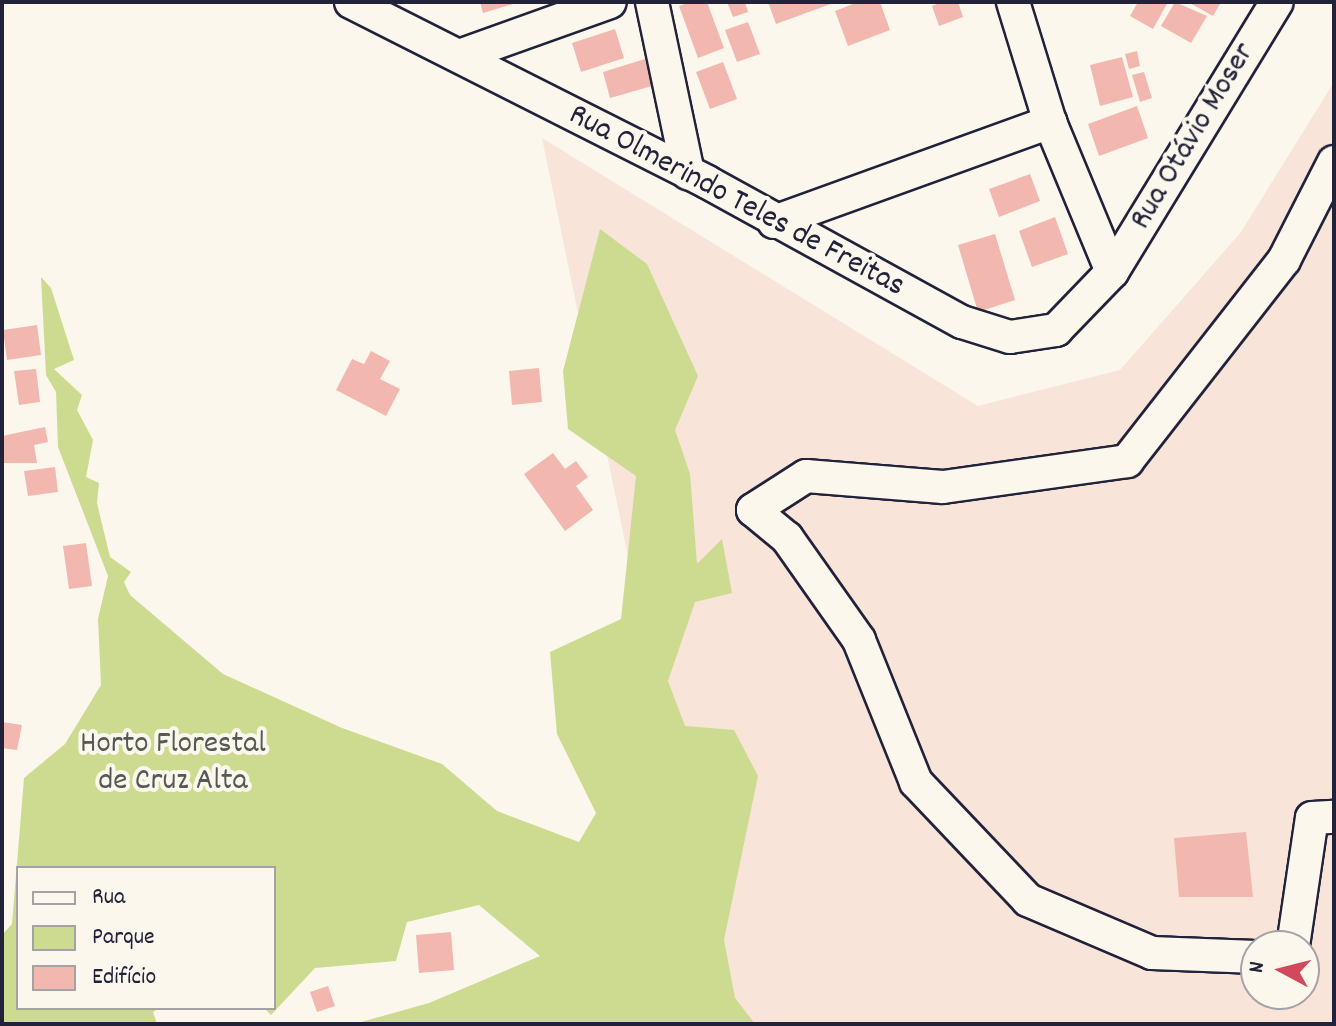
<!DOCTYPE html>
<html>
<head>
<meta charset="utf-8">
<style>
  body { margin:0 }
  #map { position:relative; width:1336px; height:1026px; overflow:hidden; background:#fbf7ec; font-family:Dekko,sans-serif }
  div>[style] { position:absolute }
  .built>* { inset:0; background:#f8e4d9 }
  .green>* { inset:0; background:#ccdb8f }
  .building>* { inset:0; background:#f2b7ae }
  .roads { filter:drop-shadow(2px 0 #22223b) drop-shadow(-2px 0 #22223b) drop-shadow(0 2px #22223b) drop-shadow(0 -2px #22223b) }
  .minor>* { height:32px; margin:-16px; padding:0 16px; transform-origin:16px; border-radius:16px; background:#fbf7ec }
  span { translate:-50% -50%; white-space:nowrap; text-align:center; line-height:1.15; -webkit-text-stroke:8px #fbf7ec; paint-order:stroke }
  .street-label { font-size:32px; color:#22223b }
  .park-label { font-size:32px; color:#555a54 }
  .frame { position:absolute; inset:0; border:4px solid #22223b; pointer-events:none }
  .legend { position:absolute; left:16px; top:866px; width:260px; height:144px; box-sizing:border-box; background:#fbf7ec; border:2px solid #a4a2a5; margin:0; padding:10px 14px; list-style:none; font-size:24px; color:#22223b }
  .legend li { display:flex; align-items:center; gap:16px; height:40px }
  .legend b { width:40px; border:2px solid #a4a2a5 }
  .north { position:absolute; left:1240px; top:930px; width:80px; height:80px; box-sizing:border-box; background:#fbf7ec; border:2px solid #a4a2a5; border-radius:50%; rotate:277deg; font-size:22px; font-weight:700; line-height:32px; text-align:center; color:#22223b }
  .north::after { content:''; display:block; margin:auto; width:28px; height:36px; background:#d1495b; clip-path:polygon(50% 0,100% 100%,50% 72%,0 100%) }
</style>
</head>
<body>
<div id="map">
  <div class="built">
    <div style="clip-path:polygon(evenodd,1334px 82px,1334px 1024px,724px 1024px,542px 138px,978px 406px,1120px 370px,1241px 232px,1334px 82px,1256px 946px,1304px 946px,1304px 994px,1256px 994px,1256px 946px)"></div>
  </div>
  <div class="green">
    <div style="clip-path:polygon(600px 229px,647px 264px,698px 376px,675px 430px,690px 474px,697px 564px,722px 539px,732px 593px,695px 602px,668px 681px,685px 726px,734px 730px,758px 776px,724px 940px,735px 998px,755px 1024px,354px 1024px,429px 1003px,540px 956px,479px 905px,407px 922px,396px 961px,315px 968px,271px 1015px,264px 1008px,274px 1008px,274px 868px,18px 868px,18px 1008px,159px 1008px,153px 1012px,157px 1024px,2px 1024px,2px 935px,12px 924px,24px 778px,65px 744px,101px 685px,98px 619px,108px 576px,58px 447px,56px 392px,46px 375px,41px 277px,51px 288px,74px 360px,54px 369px,82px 395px,77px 410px,93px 440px,86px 477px,99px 483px,97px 503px,110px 557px,131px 572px,124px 582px,130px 595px,223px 674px,342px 728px,442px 764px,497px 811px,579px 842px,596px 813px,557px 734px,550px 652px,621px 619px,636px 476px,568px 429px,563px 371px)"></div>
  </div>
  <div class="building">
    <div style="clip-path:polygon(480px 2px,516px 2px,516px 3px,483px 13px)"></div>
    <div style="clip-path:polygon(690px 2px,707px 2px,724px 48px,698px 58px,679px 6px)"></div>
    <div style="clip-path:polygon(727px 2px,745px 2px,748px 12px,733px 17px)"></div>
    <div style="clip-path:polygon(768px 2px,836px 2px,776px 24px)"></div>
    <div style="clip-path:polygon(858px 2px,880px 2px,890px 30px,848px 46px,835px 11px)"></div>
    <div style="clip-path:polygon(942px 2px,958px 2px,963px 17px,939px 26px,932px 6px)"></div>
    <div style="clip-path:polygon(1138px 2px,1168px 2px,1153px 29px,1130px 16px)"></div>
    <div style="clip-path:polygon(1175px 2px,1207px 16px,1191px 43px,1161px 26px)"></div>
    <div style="clip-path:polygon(1188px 2px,1221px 2px,1213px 16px)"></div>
    <div style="clip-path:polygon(748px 22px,760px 54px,737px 62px,725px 30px)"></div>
    <div style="clip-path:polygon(615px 29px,624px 58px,581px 72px,572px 43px)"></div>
    <div style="clip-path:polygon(1137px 51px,1140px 66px,1129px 69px,1125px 54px)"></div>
    <div style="clip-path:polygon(1122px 57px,1133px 97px,1100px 106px,1090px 65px)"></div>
    <div style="clip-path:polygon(645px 59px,652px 86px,610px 98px,603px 72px)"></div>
    <div style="clip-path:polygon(723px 62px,737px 99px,710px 109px,696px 72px)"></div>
    <div style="clip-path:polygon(1144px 72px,1152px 98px,1140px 102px,1132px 75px)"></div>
    <div style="clip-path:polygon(1137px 106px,1148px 138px,1099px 156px,1088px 124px)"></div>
    <div style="clip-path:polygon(1030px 174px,1040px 201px,999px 217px,989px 189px)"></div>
    <div style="clip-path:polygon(1055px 217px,1068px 254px,1032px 267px,1019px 231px)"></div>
    <div style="clip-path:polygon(995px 234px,1015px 300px,978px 312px,958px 245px)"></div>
    <div style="clip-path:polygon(37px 325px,41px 355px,7px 360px,3px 330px)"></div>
    <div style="clip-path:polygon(371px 351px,390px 361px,380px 379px,400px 389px,386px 416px,336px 390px,352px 359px,364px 364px)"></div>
    <div style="clip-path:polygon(539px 368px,542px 402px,512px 405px,509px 371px)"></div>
    <div style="clip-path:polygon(36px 369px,40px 402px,19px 405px,14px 371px)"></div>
    <div style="clip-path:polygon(45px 427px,48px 442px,34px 445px,37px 463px,2px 463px,2px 436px)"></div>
    <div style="clip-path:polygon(553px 453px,565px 469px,576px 461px,588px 477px,576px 486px,593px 510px,565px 531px,524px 474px)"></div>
    <div style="clip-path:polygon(55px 467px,58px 492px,28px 496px,24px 471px)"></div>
    <div style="clip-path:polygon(86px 543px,92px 586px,69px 589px,63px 546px)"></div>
    <div style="clip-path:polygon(2px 722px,22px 725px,17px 750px,2px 748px)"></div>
    <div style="clip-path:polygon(1246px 832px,1253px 897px,1179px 897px,1174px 838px)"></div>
    <div style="clip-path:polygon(451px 932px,454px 970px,419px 973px,416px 935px)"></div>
    <div style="clip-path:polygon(328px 986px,335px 1006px,317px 1012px,310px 992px)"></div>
  </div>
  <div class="roads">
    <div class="minor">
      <div style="left:351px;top:2px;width:399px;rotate:26.8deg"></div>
      <div style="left:707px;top:182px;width:291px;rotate:28.8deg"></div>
      <div style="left:962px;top:322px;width:50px;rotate:17.4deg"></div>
      <div style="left:1010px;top:337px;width:47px;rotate:-8.7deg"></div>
      <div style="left:1056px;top:330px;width:81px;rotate:-46deg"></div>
      <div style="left:1112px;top:272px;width:316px;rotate:-58.6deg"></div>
      <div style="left:652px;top:2px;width:175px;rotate:78.1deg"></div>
      <div style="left:1013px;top:2px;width:126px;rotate:72.9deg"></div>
      <div style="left:1050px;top:122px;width:162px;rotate:67.5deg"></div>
      <div style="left:459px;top:56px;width:160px;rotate:-19.7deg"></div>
      <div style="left:774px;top:222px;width:294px;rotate:-19.9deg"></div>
      <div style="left:1293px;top:946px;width:129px;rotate:-81.6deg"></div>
      <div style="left:1312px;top:818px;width:22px;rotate:-3deg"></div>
      <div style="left:1256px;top:957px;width:104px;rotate:-177.8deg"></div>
      <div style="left:1152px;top:953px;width:135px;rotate:-156.9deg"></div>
      <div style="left:1028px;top:900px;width:163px;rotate:-133.5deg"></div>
      <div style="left:916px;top:782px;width:153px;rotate:-111.9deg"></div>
      <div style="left:859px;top:640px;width:125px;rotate:-125.2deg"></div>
      <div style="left:787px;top:538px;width:44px;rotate:-140.5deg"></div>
      <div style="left:753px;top:510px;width:63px;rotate:-32.7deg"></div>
      <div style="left:806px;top:476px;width:137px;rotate:4.6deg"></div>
      <div style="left:943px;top:487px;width:186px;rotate:-8deg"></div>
      <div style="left:1127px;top:461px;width:255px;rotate:-52deg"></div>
      <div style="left:1284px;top:260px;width:110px;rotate:-63deg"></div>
    </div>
  </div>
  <div class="street-label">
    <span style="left:1194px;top:137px;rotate:-59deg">Rua Otávio Moser</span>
    <span style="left:736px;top:202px;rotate:28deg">Rua Olmerindo Teles de Freitas</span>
  </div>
  <div class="park-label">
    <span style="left:173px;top:764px">Horto Florestal<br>de Cruz Alta</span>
  </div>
  <div class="frame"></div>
  <ul class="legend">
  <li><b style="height:10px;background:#fbf7ec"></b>Rua</li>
  <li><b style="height:22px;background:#ccdb8f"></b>Parque</li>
  <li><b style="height:22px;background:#f2b7ae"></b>Edifício</li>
  </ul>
  <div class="north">N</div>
</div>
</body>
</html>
